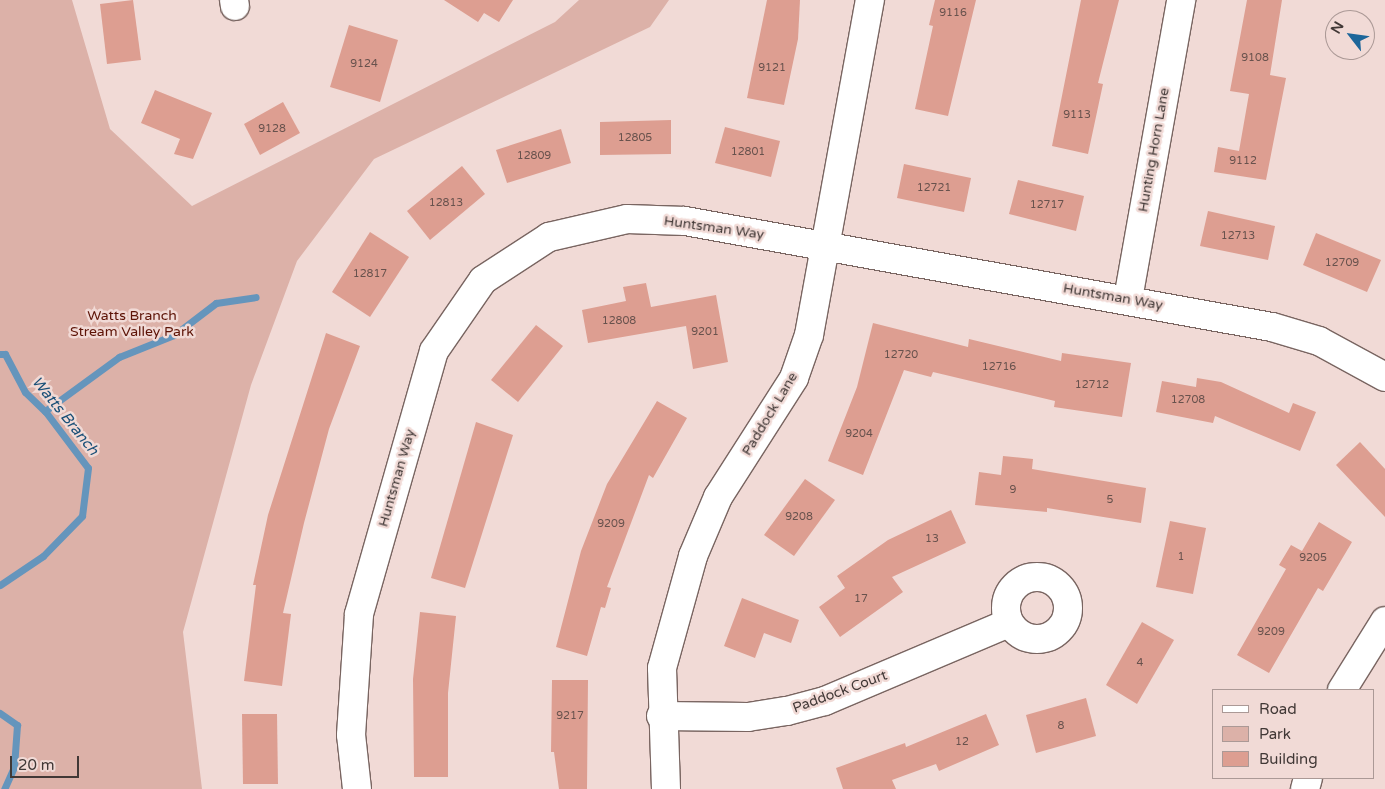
<!DOCTYPE html>
<html>
<head>
<meta charset="utf-8">
<style>
  body { margin:0 }
  #map { position:relative; width:1385px; height:789px; overflow:hidden; background:#f1dad6; font-family:"Varela Round",sans-serif }
  div>[style] { position:absolute }
  .green>* { inset:0; background:#dcb1a8 }
  .stream>* { height:7px; margin:-3.5px; padding:0 3.5px; transform-origin:3.5px; border-radius:3.5px; background:#6595bc }
  .building>* { inset:0; background:#dd9e91 }
  .roads { filter:drop-shadow(1px 0 #796561) drop-shadow(-1px 0 #796561) drop-shadow(0 1px #796561) drop-shadow(0 -1px #796561) }
  .street>* { height:28px; margin:-14px; padding:0 14px; transform-origin:14px; border-radius:14px; background:#fff }
  .street>.ring { margin:-14px; padding:0; box-sizing:content-box; background:none; border:28px solid #fff; border-radius:50% }
  span { translate:-50% -50%; white-space:nowrap; text-align:center; line-height:1.15; -webkit-text-stroke:5px #f1dad6; paint-order:stroke }
  .number-label { font-size:11px; color:#68524d }
  .number-label span { -webkit-text-stroke-width:0 }
  .street-label { font-size:14px; color:#413836 }
  .park-label { font-size:14px; color:#5d1306 }
  .water-label { font-size:15px; color:#194f77; font-style:italic }
  .legend { position:absolute; left:1212px; top:689px; width:162px; height:90px; box-sizing:border-box; background:#f1dad6; border:1px solid #ab9996; margin:0; padding:6px 9px; list-style:none; font-size:15px; color:#413836 }
  .legend li { display:flex; align-items:center; gap:10px; height:25px }
  .legend b { width:25px; border:1px solid #ab9996 }
  .north { position:absolute; left:1325px; top:10px; width:50px; height:50px; box-sizing:border-box; background:#f1dad6; border:1px solid #ab9996; border-radius:50%; rotate:300deg; font-size:14px; font-weight:700; line-height:20px; text-align:center; color:#413836 }
  .north::after { content:''; display:block; margin:auto; width:18px; height:22px; background:#1d669a; clip-path:polygon(50% 0,100% 100%,50% 72%,0 100%) }
  .scale { position:absolute; left:10px; top:756px; width:69px; height:22px; box-sizing:border-box; border:2px solid #413836; border-top:0; padding-left:6px; font-size:15px; line-height:18px; white-space:nowrap; color:#413836; -webkit-text-stroke:4px #f1dad6; paint-order:stroke }
</style>
</head>
<body>
<div id="map">
  <div class="green">
    <div style="clip-path:polygon(0 0,72px 0,110px 129px,192px 206px,555px 22px,579px 0,669px 0,650px 27px,374px 159px,297px 261px,251px 385px,183px 632px,202px 789px,0 789px)"></div>
  </div>
  <div class="stream">
    <div style="left:0;top:354px;width:5px"></div>
    <div style="left:5px;top:354px;width:43px;rotate:62.2deg"></div>
    <div style="left:25px;top:392px;width:28px;rotate:44deg"></div>
    <div style="left:45px;top:411px;width:71px;rotate:53deg"></div>
    <div style="left:88px;top:468px;width:48px;rotate:97.1deg"></div>
    <div style="left:82px;top:516px;width:56px;rotate:134.3deg"></div>
    <div style="left:43px;top:556px;width:52px;rotate:146deg"></div>
    <div style="left:45px;top:411px;width:92px;rotate:-36.1deg"></div>
    <div style="left:119px;top:357px;width:59px;rotate:-21.8deg"></div>
    <div style="left:174px;top:335px;width:53px;rotate:-37.3deg"></div>
    <div style="left:216px;top:303px;width:40px;rotate:-8.5deg"></div>
    <div style="left:0;top:713px;width:21px;rotate:35deg"></div>
    <div style="left:17px;top:725px;width:42px;rotate:94.1deg"></div>
    <div style="left:14px;top:767px;width:24px;rotate:114deg"></div>
  </div>
  <div class="building">
    <div style="clip-path:polygon(133px 0,141px 60px,107px 64px,100px 4px)"></div>
    <div style="clip-path:polygon(444px 0,513px 0,499px 22px,484px 13px,478px 22px)"></div>
    <div style="clip-path:polygon(767px 0,800px 0,798px 39px,784px 105px,747px 98px)"></div>
    <div style="clip-path:polygon(935px 0,976px 0,948px 116px,915px 109px,933px 26px,929px 25px)"></div>
    <div style="clip-path:polygon(1081px 0,1119px 0,1098px 83px,1103px 84px,1088px 154px,1052px 146px)"></div>
    <div style="clip-path:polygon(1247px 0,1282px 0,1270px 75px,1286px 78px,1266px 180px,1214px 172px,1218px 147px,1239px 151px,1249px 94px,1230px 91px)"></div>
    <div style="clip-path:polygon(349px 25px,398px 40px,380px 102px,330px 87px)"></div>
    <div style="clip-path:polygon(155px 90px,212px 113px,193px 159px,174px 154px,180px 139px,141px 123px)"></div>
    <div style="clip-path:polygon(283px 102px,300px 133px,260px 155px,244px 124px)"></div>
    <div style="clip-path:polygon(671px 120px,671px 154px,600px 155px,600px 122px)"></div>
    <div style="clip-path:polygon(725px 127px,780px 141px,771px 177px,715px 163px)"></div>
    <div style="clip-path:polygon(561px 129px,571px 163px,507px 183px,496px 150px)"></div>
    <div style="clip-path:polygon(904px 164px,971px 178px,964px 212px,897px 198px)"></div>
    <div style="clip-path:polygon(462px 166px,485px 194px,430px 240px,407px 211px)"></div>
    <div style="clip-path:polygon(1018px 180px,1084px 196px,1076px 231px,1009px 214px)"></div>
    <div style="clip-path:polygon(1208px 211px,1275px 226px,1268px 260px,1200px 246px)"></div>
    <div style="clip-path:polygon(370px 232px,409px 257px,370px 317px,332px 292px)"></div>
    <div style="clip-path:polygon(1316px 233px,1381px 260px,1367px 292px,1303px 265px)"></div>
    <div style="clip-path:polygon(646px 283px,651px 307px,716px 295px,728px 362px,693px 369px,686px 326px,588px 343px,582px 310px,626px 301px,623px 287px)"></div>
    <div style="clip-path:polygon(873px 323px,968px 347px,969px 339px,1061px 361px,1062px 353px,1131px 363px,1122px 417px,1054px 407px,1055px 401px,933px 372px,931px 377px,904px 370px,863px 475px,828px 461px,857px 387px)"></div>
    <div style="clip-path:polygon(536px 325px,563px 346px,518px 402px,491px 380px)"></div>
    <div style="clip-path:polygon(326px 333px,360px 346px,329px 429px,304px 523px,283px 613px,291px 614px,282px 686px,244px 681px,256px 585px,253px 585px,268px 515px)"></div>
    <div style="clip-path:polygon(1197px 378px,1221px 382px,1289px 413px,1293px 403px,1316px 412px,1300px 451px,1215px 416px,1213px 423px,1156px 412px,1162px 381px,1196px 387px)"></div>
    <div style="clip-path:polygon(657px 401px,687px 418px,653px 478px,649px 475px,607px 587px,611px 588px,605px 608px,601px 607px,587px 656px,556px 647px,581px 551px,607px 484px)"></div>
    <div style="clip-path:polygon(476px 422px,513px 435px,465px 588px,431px 578px)"></div>
    <div style="clip-path:polygon(1360px 442px,1385px 469px,1385px 517px,1336px 465px)"></div>
    <div style="clip-path:polygon(1003px 456px,1033px 459px,1032px 469px,1146px 488px,1141px 523px,1047px 508px,1047px 512px,975px 505px,979px 472px,1001px 475px)"></div>
    <div style="clip-path:polygon(805px 479px,835px 500px,794px 556px,764px 535px)"></div>
    <div style="clip-path:polygon(951px 510px,966px 543px,892px 577px,903px 592px,840px 637px,819px 607px,845px 588px,837px 576px,888px 540px)"></div>
    <div style="clip-path:polygon(1170px 521px,1206px 528px,1193px 594px,1156px 587px)"></div>
    <div style="clip-path:polygon(1319px 522px,1352px 542px,1323px 591px,1318px 588px,1269px 673px,1237px 655px,1286px 569px,1279px 565px,1291px 545px,1302px 551px)"></div>
    <div style="clip-path:polygon(742px 598px,799px 620px,791px 643px,764px 633px,755px 658px,724px 646px)"></div>
    <div style="clip-path:polygon(420px 612px,456px 616px,448px 693px,448px 777px,414px 777px,413px 679px)"></div>
    <div style="clip-path:polygon(1142px 622px,1174px 640px,1137px 704px,1106px 685px)"></div>
    <div style="clip-path:polygon(552px 680px,588px 680px,587px 789px,559px 789px,554px 752px,551px 752px)"></div>
    <div style="clip-path:polygon(1086px 698px,1096px 736px,1036px 753px,1026px 715px)"></div>
    <div style="clip-path:polygon(242px 714px,277px 714px,278px 784px,243px 784px)"></div>
    <div style="clip-path:polygon(986px 714px,999px 745px,939px 771px,936px 764px,892px 780px,896px 789px,843px 789px,836px 768px,905px 743px,906px 747px)"></div>
  </div>
  <div class="roads">
    <div class="street">
      <div style="left:234px;top:0;width:6px;rotate:81deg"></div>
      <div style="left:1128px;top:299px;width:304px;rotate:-79.9deg"></div>
      <div class="ring" style="left:1006px;top:577px;width:34px;height:34px"></div>
      <div style="left:1342px;top:690px;width:81px;rotate:-58.1deg"></div>
      <div style="left:661px;top:716px;width:87px;rotate:0.7deg"></div>
      <div style="left:748px;top:717px;width:39px;rotate:-9deg"></div>
      <div style="left:787px;top:711px;width:39px;rotate:-15deg"></div>
      <div style="left:825px;top:701px;width:200px;rotate:-23deg"></div>
      <div style="left:357px;top:789px;width:54px;rotate:-96.3deg"></div>
      <div style="left:351px;top:735px;width:121px;rotate:-86.2deg"></div>
      <div style="left:359px;top:614px;width:273px;rotate:-74.1deg"></div>
      <div style="left:434px;top:351px;width:86px;rotate:-55.4deg"></div>
      <div style="left:483px;top:280px;width:79px;rotate:-33.1deg"></div>
      <div style="left:549px;top:237px;width:80px;rotate:-13deg"></div>
      <div style="left:627px;top:219px;width:58px;rotate:2deg"></div>
      <div style="left:685px;top:221px;width:596px;rotate:10.24deg"></div>
      <div style="left:1272px;top:327px;width:49px;rotate:16.6deg"></div>
      <div style="left:1319px;top:341px;width:75px;rotate:28.6deg"></div>
      <div style="left:666px;top:789px;width:121px;rotate:-91.9deg"></div>
      <div style="left:662px;top:668px;width:116px;rotate:-74.5deg"></div>
      <div style="left:693px;top:556px;width:64px;rotate:-67deg"></div>
      <div style="left:718px;top:497px;width:141px;rotate:-57.4deg"></div>
      <div style="left:794px;top:378px;width:46px;rotate:-70.8deg"></div>
      <div style="left:809px;top:335px;width:341px;rotate:-79.7deg"></div>
      <div style="left:1305px;top:789px;width:11px;rotate:-75deg"></div>
    </div>
  </div>
  <div class="number-label">
    <span style="left:953px;top:13px">9116</span>
    <span style="left:1255px;top:58px">9108</span>
    <span style="left:364px;top:64px">9124</span>
    <span style="left:772px;top:68px">9121</span>
    <span style="left:1077px;top:115px">9113</span>
    <span style="left:272px;top:129px">9128</span>
    <span style="left:635px;top:138px">12805</span>
    <span style="left:748px;top:152px">12801</span>
    <span style="left:534px;top:156px">12809</span>
    <span style="left:1243px;top:161px">9112</span>
    <span style="left:934px;top:188px">12721</span>
    <span style="left:446px;top:203px">12813</span>
    <span style="left:1047px;top:205px">12717</span>
    <span style="left:1238px;top:236px">12713</span>
    <span style="left:1342px;top:263px">12709</span>
    <span style="left:370px;top:274px">12817</span>
    <span style="left:619px;top:321px">12808</span>
    <span style="left:705px;top:332px">9201</span>
    <span style="left:901px;top:355px">12720</span>
    <span style="left:999px;top:367px">12716</span>
    <span style="left:1092px;top:385px">12712</span>
    <span style="left:1188px;top:400px">12708</span>
    <span style="left:859px;top:434px">9204</span>
    <span style="left:1013px;top:490px">9</span>
    <span style="left:1110px;top:500px">5</span>
    <span style="left:799px;top:517px">9208</span>
    <span style="left:611px;top:524px">9209</span>
    <span style="left:932px;top:539px">13</span>
    <span style="left:1181px;top:557px">1</span>
    <span style="left:1313px;top:558px">9205</span>
    <span style="left:861px;top:599px">17</span>
    <span style="left:1271px;top:632px">9209</span>
    <span style="left:1140px;top:663px">4</span>
    <span style="left:570px;top:716px">9217</span>
    <span style="left:1061px;top:726px">8</span>
    <span style="left:962px;top:742px">12</span>
  </div>
  <div class="street-label">
    <span style="left:1154px;top:150px;rotate:-80deg">Hunting Horn Lane</span>
    <span style="left:714px;top:228px;rotate:8deg">Huntsman Way</span>
    <span style="left:1113px;top:297px;rotate:10deg">Huntsman Way</span>
    <span style="left:770px;top:414px;rotate:-59deg">Paddock Lane</span>
    <span style="left:397px;top:478px;rotate:-74deg">Huntsman Way</span>
    <span style="left:840px;top:692px;rotate:-20deg">Paddock Court</span>
  </div>
  <div class="park-label">
    <span style="left:132px;top:324px">Watts Branch<br>Stream Valley Park</span>
  </div>
  <div class="water-label">
    <span style="left:65px;top:416px;rotate:51deg">Watts Branch</span>
  </div>
  <ul class="legend">
  <li><b style="height:6px;background:#fff"></b>Road</li>
  <li><b style="height:14px;background:#dcb1a8"></b>Park</li>
  <li><b style="height:14px;background:#dd9e91"></b>Building</li>
  </ul>
  <div class="north">N</div>
  <div class="scale">20 m</div>
</div>
</body>
</html>
